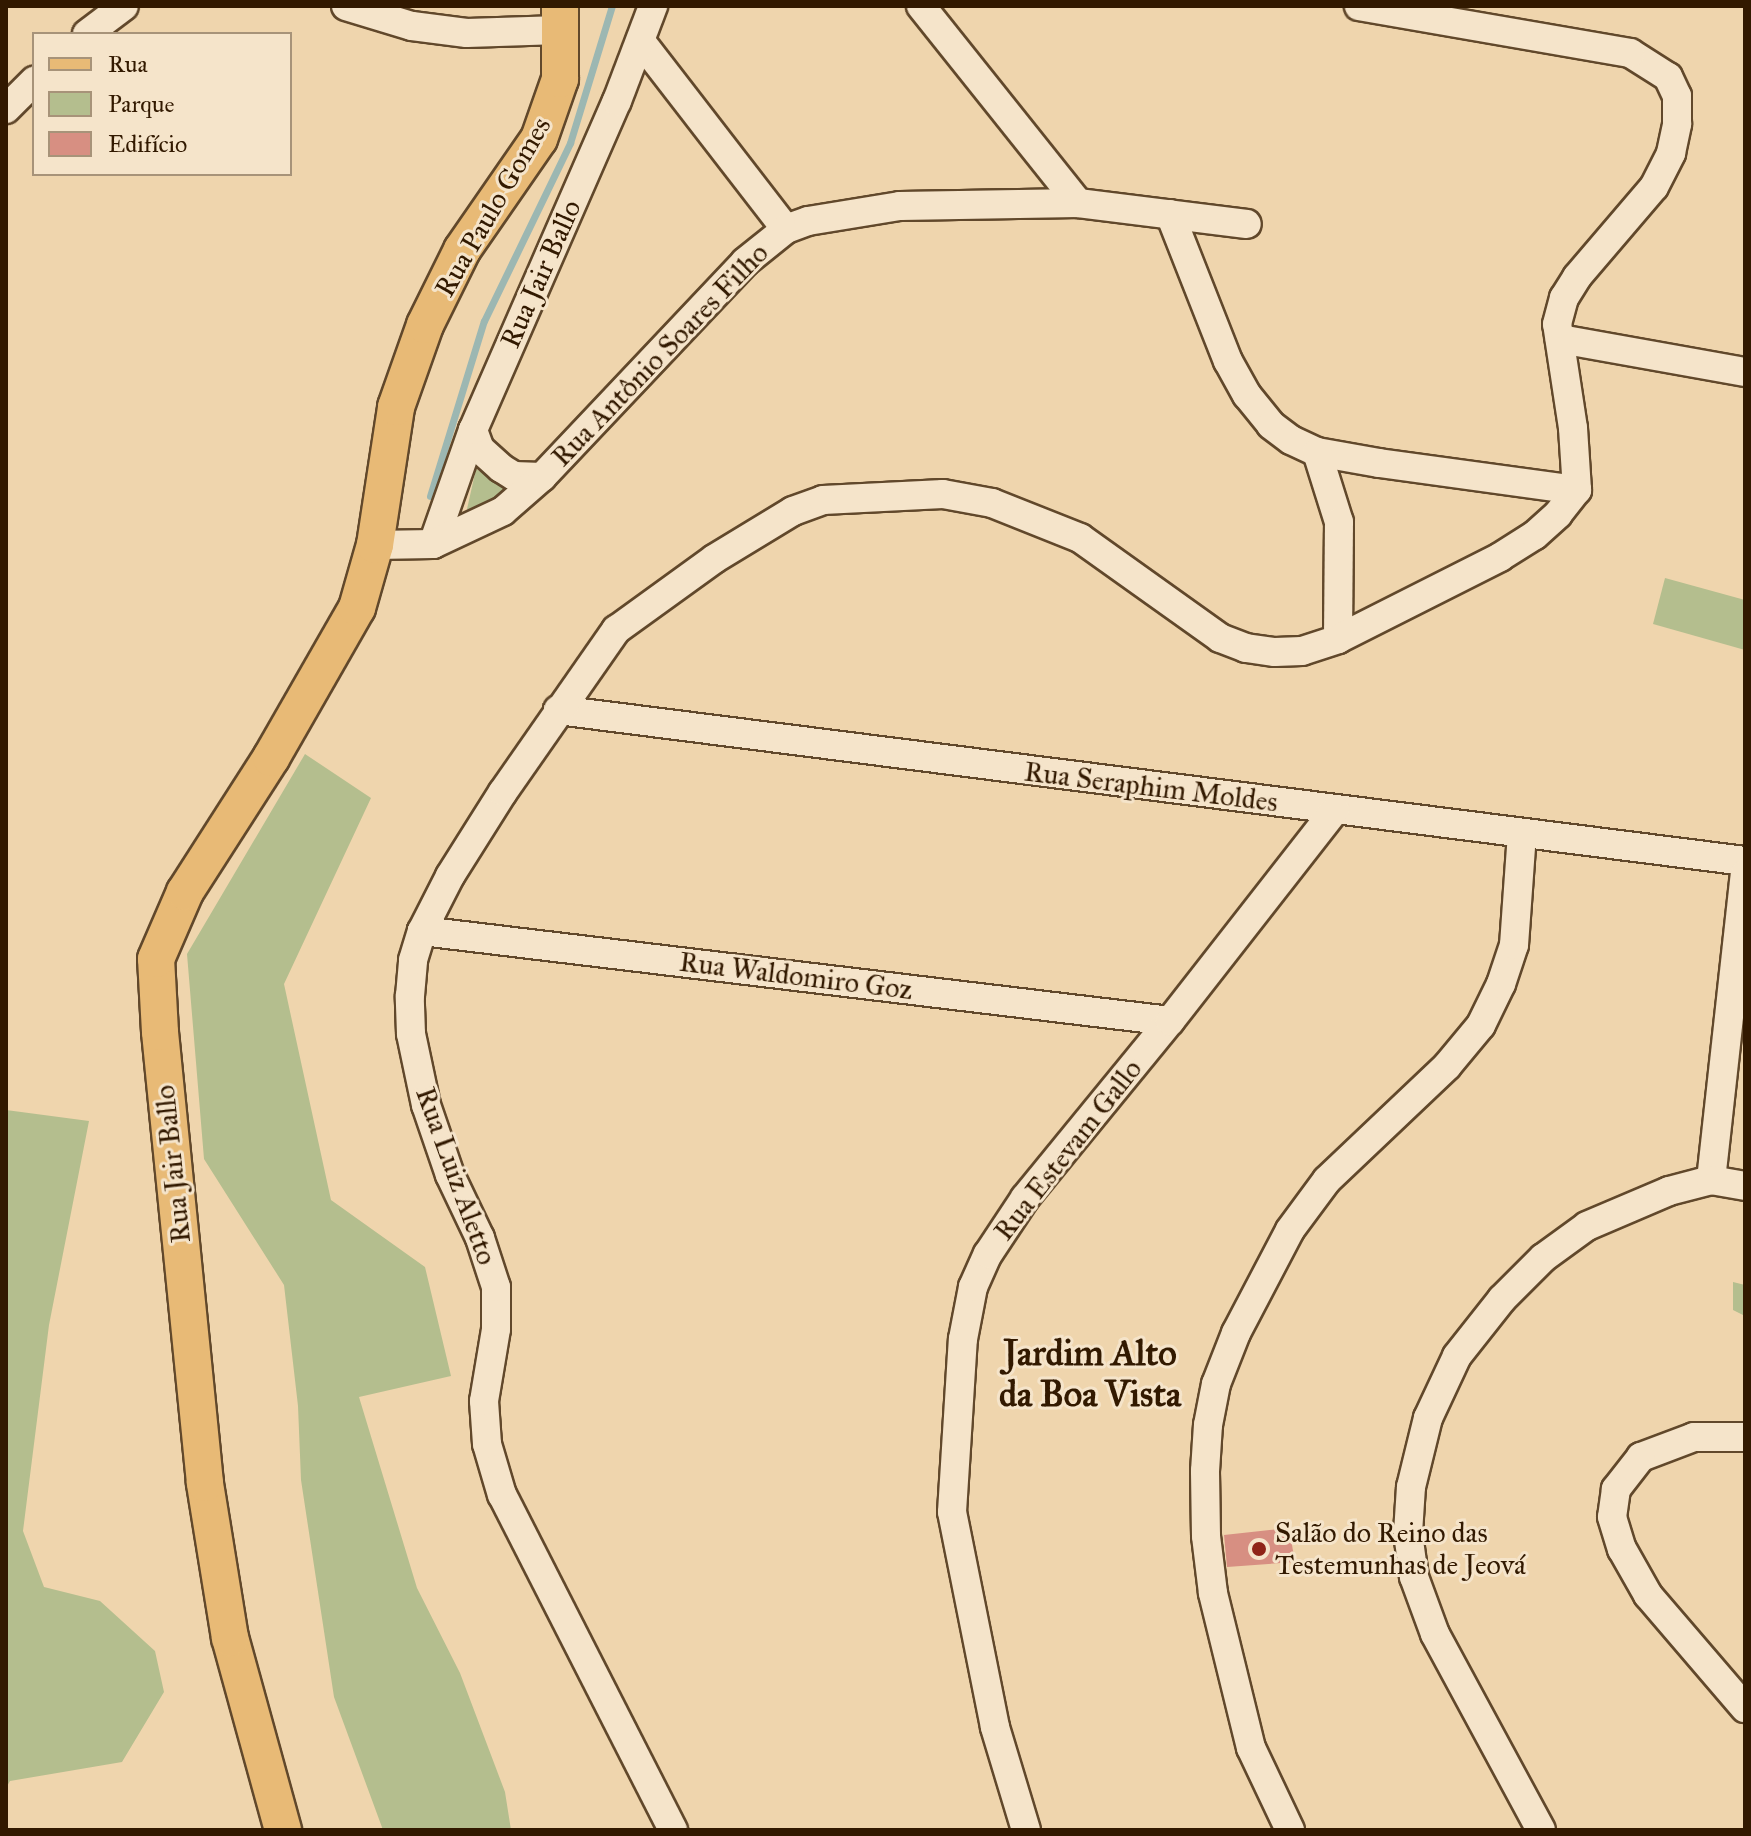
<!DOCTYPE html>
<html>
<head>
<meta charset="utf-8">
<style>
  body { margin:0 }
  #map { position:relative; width:1751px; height:1836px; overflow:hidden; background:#efd5ad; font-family:"IM FELL Great Primer",serif }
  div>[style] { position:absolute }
  .green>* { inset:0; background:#b4be8e }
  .stream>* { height:7px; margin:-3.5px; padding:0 3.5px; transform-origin:3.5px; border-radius:3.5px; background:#9cb7b2 }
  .building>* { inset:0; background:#d78f82 }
  .roads { filter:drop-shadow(2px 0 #61482b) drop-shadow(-2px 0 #61482b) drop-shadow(0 2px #61482b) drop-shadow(0 -2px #61482b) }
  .minor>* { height:28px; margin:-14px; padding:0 14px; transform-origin:14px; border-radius:14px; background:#f5e4ca }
  .major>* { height:36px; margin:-18px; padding:0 18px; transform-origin:18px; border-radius:18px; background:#e8ba76 }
  .dots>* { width:22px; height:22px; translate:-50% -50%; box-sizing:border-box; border:4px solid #f5e4ca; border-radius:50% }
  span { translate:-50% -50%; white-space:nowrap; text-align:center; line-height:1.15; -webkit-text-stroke:6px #f5e4ca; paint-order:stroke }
  .street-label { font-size:28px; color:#321900 }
  .poi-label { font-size:28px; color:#321900 }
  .left { translate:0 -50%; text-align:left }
  .district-label { font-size:36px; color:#321900; font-weight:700 }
  .frame { position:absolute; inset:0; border:8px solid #321900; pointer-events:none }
  .legend { position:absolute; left:32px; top:32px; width:260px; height:144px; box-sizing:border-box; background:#f5e4ca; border:2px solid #a79379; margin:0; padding:10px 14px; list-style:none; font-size:24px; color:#321900 }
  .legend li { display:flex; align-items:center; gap:16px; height:40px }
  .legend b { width:40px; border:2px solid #a79379 }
</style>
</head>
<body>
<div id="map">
  <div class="green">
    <div style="clip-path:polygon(476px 469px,508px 489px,496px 503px,477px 513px,467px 509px)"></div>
    <div style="clip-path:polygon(1665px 578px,1745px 600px,1745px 650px,1653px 624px)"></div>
    <div style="clip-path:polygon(305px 754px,371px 798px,284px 984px,331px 1200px,425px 1267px,451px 1376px,359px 1397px,417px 1588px,460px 1673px,505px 1792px,511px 1830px,383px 1830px,334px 1697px,301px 1480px,298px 1406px,284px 1285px,204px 1159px,187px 954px)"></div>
    <div style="clip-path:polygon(6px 1110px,89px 1121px,49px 1325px,23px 1531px,44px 1587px,100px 1601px,155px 1651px,164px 1692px,122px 1762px,10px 1781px,6px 1788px)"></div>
    <div style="clip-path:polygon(1733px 1282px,1745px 1285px,1745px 1316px,1733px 1310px)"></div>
  </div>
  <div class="stream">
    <div style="left:430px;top:496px;width:183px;rotate:-72.9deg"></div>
    <div style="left:484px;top:321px;width:198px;rotate:-64.2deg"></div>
    <div style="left:570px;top:143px;width:143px;rotate:-73deg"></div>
  </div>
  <div class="building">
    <div style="clip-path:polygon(1289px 1528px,1295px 1562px,1227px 1567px,1224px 1535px)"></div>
  </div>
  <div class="roads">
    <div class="minor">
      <div style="left:346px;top:6px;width:69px;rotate:16.9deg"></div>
      <div style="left:412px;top:26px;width:55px;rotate:7.3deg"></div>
      <div style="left:467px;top:33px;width:93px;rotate:-1.8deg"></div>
      <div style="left:921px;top:6px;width:252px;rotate:51.4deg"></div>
      <div style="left:87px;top:34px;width:46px;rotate:-37.1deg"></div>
      <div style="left:642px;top:43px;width:235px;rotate:52.3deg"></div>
      <div style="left:6px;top:109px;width:40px;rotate:-45deg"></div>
      <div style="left:1170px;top:214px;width:158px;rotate:68.5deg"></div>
      <div style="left:1228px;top:361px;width:39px;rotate:61deg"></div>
      <div style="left:1247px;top:395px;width:38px;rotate:51deg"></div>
      <div style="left:1271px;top:425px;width:25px;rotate:37deg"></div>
      <div style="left:1291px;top:440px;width:29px;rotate:25deg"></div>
      <div style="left:1317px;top:452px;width:63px;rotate:10.1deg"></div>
      <div style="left:1379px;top:463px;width:200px;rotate:7.8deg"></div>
      <div style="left:1560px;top:339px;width:188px;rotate:10.1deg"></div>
      <div style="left:473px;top:430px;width:20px;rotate:70deg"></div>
      <div style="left:480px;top:449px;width:28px;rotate:42deg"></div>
      <div style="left:501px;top:468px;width:15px;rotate:32deg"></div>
      <div style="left:514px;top:476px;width:28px;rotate:2deg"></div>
      <div style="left:1317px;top:452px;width:73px;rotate:72.6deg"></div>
      <div style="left:1339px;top:522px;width:117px;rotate:90.5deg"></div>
      <div style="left:433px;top:544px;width:121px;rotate:-70.7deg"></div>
      <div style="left:473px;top:430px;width:359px;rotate:-66.4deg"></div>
      <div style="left:617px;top:101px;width:102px;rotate:-69.2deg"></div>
      <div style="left:375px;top:545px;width:58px;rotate:-1deg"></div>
      <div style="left:433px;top:544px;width:77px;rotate:-25.2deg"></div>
      <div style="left:503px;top:511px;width:52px;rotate:-41.1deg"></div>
      <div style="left:542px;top:477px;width:296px;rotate:-46.6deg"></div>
      <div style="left:745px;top:262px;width:53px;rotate:-38.8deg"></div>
      <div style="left:786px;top:229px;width:23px;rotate:-20deg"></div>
      <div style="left:808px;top:221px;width:93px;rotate:-9.3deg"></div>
      <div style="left:900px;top:206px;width:178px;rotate:-1deg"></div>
      <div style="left:1078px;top:203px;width:170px;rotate:7.1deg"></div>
      <div style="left:558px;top:710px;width:1197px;rotate:7.25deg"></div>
      <div style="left:422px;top:931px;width:753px;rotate:6.86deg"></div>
      <div style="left:1711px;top:1180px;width:308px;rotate:-83.7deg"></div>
      <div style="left:1745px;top:1437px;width:51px;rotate:180deg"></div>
      <div style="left:1694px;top:1437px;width:57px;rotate:159.3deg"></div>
      <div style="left:1641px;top:1457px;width:41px;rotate:128deg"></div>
      <div style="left:1616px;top:1489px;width:28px;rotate:98deg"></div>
      <div style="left:1612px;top:1517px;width:34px;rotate:73deg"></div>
      <div style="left:1622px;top:1549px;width:53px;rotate:60.5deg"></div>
      <div style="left:1648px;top:1595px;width:149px;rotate:49.4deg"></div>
      <div style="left:673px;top:1830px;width:376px;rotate:-117deg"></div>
      <div style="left:502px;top:1495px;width:53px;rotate:-106.4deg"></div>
      <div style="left:487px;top:1444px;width:43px;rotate:-94deg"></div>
      <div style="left:484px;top:1401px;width:73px;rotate:-80.5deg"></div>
      <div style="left:496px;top:1329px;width:42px;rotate:-90deg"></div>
      <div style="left:496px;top:1287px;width:52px;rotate:-108.1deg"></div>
      <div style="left:480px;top:1238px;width:70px;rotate:-115.5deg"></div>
      <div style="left:450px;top:1175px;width:74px;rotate:-108.9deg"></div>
      <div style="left:426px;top:1105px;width:73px;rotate:-101.9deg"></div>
      <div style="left:411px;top:1034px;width:38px;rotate:-92deg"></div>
      <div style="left:410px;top:996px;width:36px;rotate:-85deg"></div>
      <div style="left:413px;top:960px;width:30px;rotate:-73deg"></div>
      <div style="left:422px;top:931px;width:62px;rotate:-63deg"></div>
      <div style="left:450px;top:876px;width:99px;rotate:-57.8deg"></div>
      <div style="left:503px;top:792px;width:198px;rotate:-55.1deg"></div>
      <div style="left:616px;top:630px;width:121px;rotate:-35.9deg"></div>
      <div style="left:714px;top:559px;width:92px;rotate:-31.3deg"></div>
      <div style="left:793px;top:511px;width:32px;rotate:-20deg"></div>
      <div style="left:823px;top:500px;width:120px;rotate:-2.9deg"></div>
      <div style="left:943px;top:494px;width:50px;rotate:10.4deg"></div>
      <div style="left:992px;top:503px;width:95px;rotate:21.7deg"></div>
      <div style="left:1080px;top:538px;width:172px;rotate:35.5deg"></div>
      <div style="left:1220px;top:638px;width:28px;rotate:21deg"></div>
      <div style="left:1246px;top:648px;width:29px;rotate:8deg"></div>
      <div style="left:1275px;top:652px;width:27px;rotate:-2deg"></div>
      <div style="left:1302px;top:651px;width:38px;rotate:-18deg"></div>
      <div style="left:1338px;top:639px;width:182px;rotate:-26.8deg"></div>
      <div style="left:1500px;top:557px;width:41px;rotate:-32.2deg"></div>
      <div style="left:1535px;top:535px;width:31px;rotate:-42deg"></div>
      <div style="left:1558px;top:514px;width:31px;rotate:-52deg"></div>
      <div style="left:1577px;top:490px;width:62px;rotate:-93.7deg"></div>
      <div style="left:1573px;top:428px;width:105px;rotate:-98.7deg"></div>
      <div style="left:1557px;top:324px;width:27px;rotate:-75deg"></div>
      <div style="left:1564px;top:298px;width:25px;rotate:-58deg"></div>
      <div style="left:1577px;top:277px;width:118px;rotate:-49.5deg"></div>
      <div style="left:1654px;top:187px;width:38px;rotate:-63deg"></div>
      <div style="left:1671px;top:153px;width:30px;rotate:-78deg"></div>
      <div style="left:1677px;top:124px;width:28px;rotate:-90deg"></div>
      <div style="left:1677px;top:96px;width:21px;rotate:-115deg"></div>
      <div style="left:1668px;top:77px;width:45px;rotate:-147.7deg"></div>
      <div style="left:1630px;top:53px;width:275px;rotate:-170.2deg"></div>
      <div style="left:1026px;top:1830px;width:108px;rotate:-106.8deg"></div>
      <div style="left:995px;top:1727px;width:219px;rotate:-101.3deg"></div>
      <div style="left:952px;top:1512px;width:173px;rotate:-86.4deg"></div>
      <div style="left:963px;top:1339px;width:53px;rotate:-79.1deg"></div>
      <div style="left:973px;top:1287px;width:36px;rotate:-66deg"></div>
      <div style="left:988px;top:1254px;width:67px;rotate:-56.5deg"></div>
      <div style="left:1025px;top:1198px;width:229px;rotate:-50.7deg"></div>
      <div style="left:1170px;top:1021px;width:268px;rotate:-52deg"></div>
      <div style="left:1290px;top:1830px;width:91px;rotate:-115.4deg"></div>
      <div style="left:1251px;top:1748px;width:160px;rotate:-103.8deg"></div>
      <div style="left:1213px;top:1593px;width:57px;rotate:-97deg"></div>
      <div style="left:1206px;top:1536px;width:65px;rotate:-90.9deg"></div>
      <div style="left:1205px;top:1471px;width:46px;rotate:-86.3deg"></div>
      <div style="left:1208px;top:1425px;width:42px;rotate:-79deg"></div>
      <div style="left:1216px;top:1384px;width:55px;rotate:-68.6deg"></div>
      <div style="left:1236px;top:1333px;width:116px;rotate:-62.3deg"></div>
      <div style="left:1290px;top:1230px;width:62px;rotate:-53.5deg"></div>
      <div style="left:1327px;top:1180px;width:166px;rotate:-43.5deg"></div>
      <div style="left:1447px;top:1066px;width:53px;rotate:-50.3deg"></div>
      <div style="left:1481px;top:1025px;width:46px;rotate:-64deg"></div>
      <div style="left:1501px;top:984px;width:41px;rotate:-71.6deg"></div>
      <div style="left:1514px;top:945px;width:111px;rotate:-85.9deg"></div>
      <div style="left:1541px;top:1830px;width:223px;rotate:-118.4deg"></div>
      <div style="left:1435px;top:1634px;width:61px;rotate:-110.2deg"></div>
      <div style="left:1414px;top:1577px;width:44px;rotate:-97.8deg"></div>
      <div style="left:1408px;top:1533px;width:46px;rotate:-86.3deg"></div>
      <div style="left:1411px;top:1487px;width:71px;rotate:-76.2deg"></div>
      <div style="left:1428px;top:1418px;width:68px;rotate:-64.9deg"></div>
      <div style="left:1457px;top:1356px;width:73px;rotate:-51.7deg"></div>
      <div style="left:1502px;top:1299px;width:58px;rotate:-45deg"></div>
      <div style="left:1543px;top:1258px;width:54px;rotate:-36deg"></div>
      <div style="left:1587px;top:1226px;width:89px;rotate:-23.1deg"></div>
      <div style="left:1669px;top:1191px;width:43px;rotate:-14.7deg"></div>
      <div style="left:1711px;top:1180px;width:35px;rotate:10deg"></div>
    </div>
    <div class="major">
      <div style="left:283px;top:1830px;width:199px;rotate:-105.4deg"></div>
      <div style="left:230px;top:1638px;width:157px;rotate:-99.2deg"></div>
      <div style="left:205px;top:1483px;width:453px;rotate:-95.7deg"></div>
      <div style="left:160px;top:1032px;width:73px;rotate:-93.1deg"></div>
      <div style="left:156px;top:959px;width:73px;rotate:-66.6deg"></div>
      <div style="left:185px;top:892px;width:159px;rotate:-57.3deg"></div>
      <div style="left:271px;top:758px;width:173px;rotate:-60.2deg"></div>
      <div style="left:357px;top:608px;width:66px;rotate:-74.1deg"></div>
      <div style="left:375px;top:545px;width:140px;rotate:-81.3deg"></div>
      <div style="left:396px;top:407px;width:87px;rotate:-70.5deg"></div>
      <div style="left:425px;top:325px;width:84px;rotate:-63.7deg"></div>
      <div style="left:462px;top:250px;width:135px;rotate:-55.3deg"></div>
      <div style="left:539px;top:139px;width:64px;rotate:-70.7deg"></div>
      <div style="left:560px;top:79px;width:73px;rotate:-90deg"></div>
    </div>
  </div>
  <div class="dots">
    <div style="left:1259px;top:1549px;background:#8f2418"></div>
  </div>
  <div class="street-label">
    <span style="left:493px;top:207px;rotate:-60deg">Rua Paulo Gomes</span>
    <span style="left:541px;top:274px;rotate:-66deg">Rua Jair Ballo</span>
    <span style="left:660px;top:355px;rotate:-46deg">Rua Antônio Soares Filho</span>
    <span style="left:1151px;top:787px;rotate:7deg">Rua Seraphim Moldes</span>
    <span style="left:796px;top:976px;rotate:7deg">Rua Waldomiro Goz</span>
    <span style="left:1068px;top:1150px;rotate:-52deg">Rua Estevam Gallo</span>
    <span style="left:173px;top:1164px;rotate:-96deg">Rua Jair Ballo</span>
    <span style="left:456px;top:1176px;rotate:70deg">Rua Luiz Aletto</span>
  </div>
  <div class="poi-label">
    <span class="left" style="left:1275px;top:1549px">Salão do Reino das<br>Testemunhas de Jeová</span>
  </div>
  <div class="district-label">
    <span style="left:1090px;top:1374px">Jardim Alto<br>da Boa Vista</span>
  </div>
  <div class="frame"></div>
  <ul class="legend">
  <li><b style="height:10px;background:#e8ba76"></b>Rua</li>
  <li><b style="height:22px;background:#b4be8e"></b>Parque</li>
  <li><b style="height:22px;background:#d78f82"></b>Edifício</li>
  </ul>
</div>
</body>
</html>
